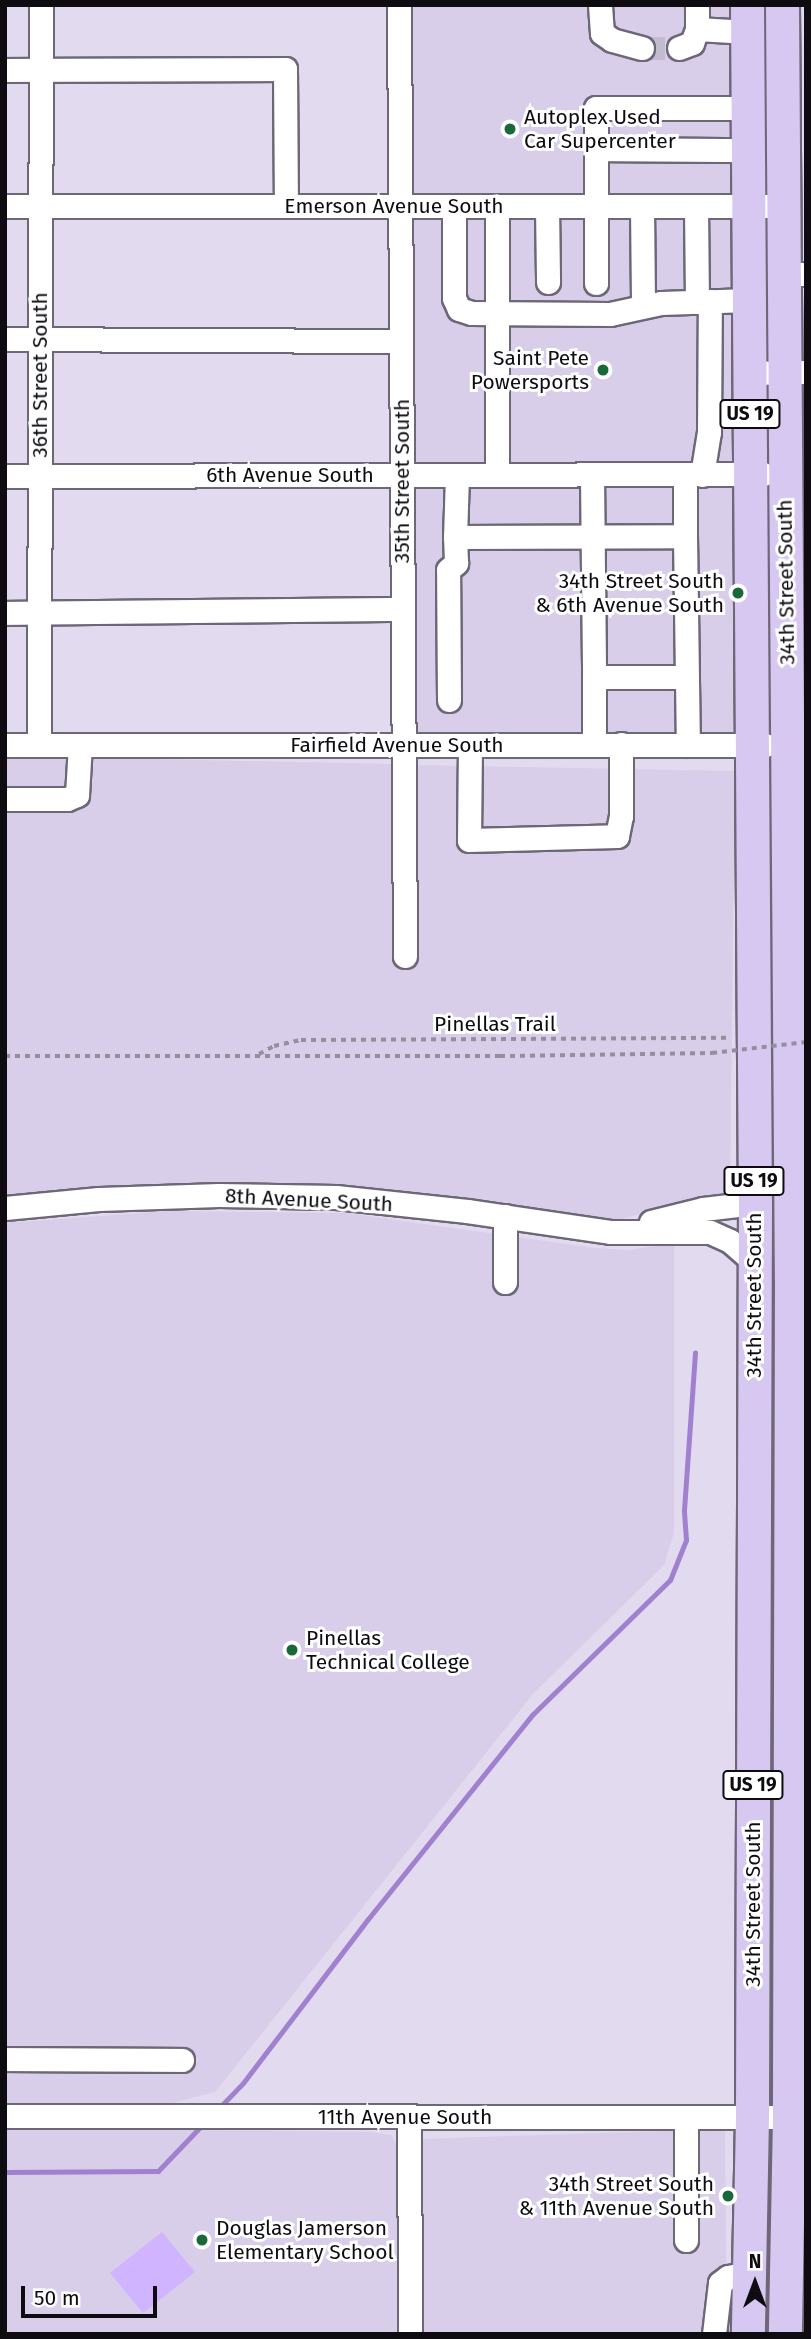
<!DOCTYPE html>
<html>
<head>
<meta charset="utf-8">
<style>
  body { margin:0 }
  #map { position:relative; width:811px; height:2339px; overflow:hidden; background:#e2dbef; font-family:"Fira Sans",sans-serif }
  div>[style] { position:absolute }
  .built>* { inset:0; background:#d8cee9 }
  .green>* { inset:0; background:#d1b4ff }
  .stream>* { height:5px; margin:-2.5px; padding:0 2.5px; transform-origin:2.5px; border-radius:2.5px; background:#a181cf }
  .minor-tunnel>* { height:23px; margin-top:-11.5px; transform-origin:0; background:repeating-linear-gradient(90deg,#c2bcce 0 23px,transparent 0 34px) }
  .path>* { height:3.5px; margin-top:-1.75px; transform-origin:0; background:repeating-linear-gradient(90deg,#948e9d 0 5px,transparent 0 10px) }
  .roads { filter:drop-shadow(2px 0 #6d6778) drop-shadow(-2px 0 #6d6778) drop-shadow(0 2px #6d6778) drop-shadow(0 -2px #6d6778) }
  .minor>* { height:23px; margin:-11.5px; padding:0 11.5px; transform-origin:11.5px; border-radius:11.5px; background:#fff }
  .highway>* { height:33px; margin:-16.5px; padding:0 16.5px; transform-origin:16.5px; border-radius:16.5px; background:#d7c8f1 }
  .path-bridge>* { height:3.5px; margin-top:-1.75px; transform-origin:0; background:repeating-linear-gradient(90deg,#948e9d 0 5px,transparent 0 10px) }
  .dots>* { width:19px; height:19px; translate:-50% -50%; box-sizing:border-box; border:4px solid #fff; border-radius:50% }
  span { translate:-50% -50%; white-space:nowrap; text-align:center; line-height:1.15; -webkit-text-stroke:6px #fff; paint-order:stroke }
  .shield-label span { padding:2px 5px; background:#fff; border:2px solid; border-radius:5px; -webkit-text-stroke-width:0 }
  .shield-label { font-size:19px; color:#0e0b11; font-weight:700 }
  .poi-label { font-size:21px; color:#0e0b11 }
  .left { translate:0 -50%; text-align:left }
  .right { translate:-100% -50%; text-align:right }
  .street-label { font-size:21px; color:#0e0b11 }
  .frame { position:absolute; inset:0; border:7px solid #0e0b11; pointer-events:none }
  .north { position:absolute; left:720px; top:2248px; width:70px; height:70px; -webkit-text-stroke:5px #fff; paint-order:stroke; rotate:0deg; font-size:19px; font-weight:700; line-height:28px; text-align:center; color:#0e0b11 }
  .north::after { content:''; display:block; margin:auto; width:24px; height:32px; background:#0e0b11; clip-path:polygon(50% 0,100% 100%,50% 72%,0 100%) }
  .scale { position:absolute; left:21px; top:2286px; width:136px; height:32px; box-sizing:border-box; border:4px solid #0e0b11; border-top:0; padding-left:9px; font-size:21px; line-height:24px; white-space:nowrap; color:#0e0b11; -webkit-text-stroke:5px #fff; paint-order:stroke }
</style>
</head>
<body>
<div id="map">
  <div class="built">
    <div style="clip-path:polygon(408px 5px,738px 5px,739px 195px,409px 195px)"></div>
    <div style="clip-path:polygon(409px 217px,739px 217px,738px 464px,411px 465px)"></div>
    <div style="clip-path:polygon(738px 485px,735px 734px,413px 734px,411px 486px)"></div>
    <div style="clip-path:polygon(5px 756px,394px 764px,396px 966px,414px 966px,413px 765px,735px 771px,730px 1194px,701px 1198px,610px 1222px,469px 1200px,5px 1197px)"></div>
    <div style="clip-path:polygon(169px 1211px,346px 1213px,595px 1248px,629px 1250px,674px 1243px,674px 1533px,664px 1565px,533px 1694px,215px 2092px,165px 2105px,5px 2105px,5px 1223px)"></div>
    <div style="clip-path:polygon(5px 2128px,370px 2132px,392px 2135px,397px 2146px,398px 2334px,5px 2334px)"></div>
    <div style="clip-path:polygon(725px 2129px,727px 2334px,419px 2334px,419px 2139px)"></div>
  </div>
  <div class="green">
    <div style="clip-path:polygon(162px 2232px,195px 2272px,143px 2313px,110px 2273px)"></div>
  </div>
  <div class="stream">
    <div style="left:217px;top:2110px;width:37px;rotate:-46deg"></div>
    <div style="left:243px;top:2083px;width:206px;rotate:-52.7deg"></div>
    <div style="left:368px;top:1919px;width:262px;rotate:-51.2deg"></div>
    <div style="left:532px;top:1715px;width:193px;rotate:-44.4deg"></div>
    <div style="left:670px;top:1580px;width:43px;rotate:-68.2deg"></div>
    <div style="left:686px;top:1540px;width:30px;rotate:-94deg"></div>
    <div style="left:684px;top:1510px;width:158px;rotate:-86deg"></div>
    <div style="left:5px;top:2172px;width:153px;rotate:-0.4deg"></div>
    <div style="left:158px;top:2171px;width:65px;rotate:-46.2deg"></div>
  </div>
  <div class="minor-tunnel">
    <div style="left:642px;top:48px;width:37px"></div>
  </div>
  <div class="path">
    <div style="left:259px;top:1054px;width:17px;rotate:-28deg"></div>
    <div style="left:274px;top:1046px;width:28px;rotate:-13deg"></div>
    <div style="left:301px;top:1040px;width:427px;rotate:-0.3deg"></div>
    <div style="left:5px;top:1056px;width:495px"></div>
  </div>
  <div class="roads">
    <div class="minor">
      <div style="left:399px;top:5px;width:951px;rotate:89.64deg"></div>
      <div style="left:600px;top:5px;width:28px;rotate:86deg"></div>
      <div style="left:602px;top:33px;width:12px;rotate:35deg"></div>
      <div style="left:612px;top:40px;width:31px;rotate:15deg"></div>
      <div style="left:697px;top:29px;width:24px;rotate:-90deg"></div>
      <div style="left:679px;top:48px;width:14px;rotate:-21deg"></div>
      <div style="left:692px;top:43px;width:15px;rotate:-70deg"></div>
      <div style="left:697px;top:29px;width:51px;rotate:3.4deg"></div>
      <div style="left:5px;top:70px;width:280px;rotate:-0.2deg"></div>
      <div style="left:285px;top:69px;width:137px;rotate:89.6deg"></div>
      <div style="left:596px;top:149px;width:152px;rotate:0.4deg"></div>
      <div style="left:5px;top:206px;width:779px"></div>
      <div style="left:454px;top:206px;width:92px;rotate:90deg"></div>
      <div style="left:454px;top:298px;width:12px;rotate:66deg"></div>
      <div style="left:459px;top:309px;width:13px;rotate:18deg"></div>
      <div style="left:471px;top:313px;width:139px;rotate:0.4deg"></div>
      <div style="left:610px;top:314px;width:52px;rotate:-12.2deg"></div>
      <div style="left:661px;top:303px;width:88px;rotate:-2deg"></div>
      <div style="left:547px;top:206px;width:76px;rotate:89.2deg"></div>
      <div style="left:642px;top:206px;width:100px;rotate:89.4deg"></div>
      <div style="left:696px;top:206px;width:96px;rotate:89.4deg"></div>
      <div style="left:784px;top:274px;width:22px"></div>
      <div style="left:596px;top:283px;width:175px;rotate:-90deg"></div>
      <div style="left:596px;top:108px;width:152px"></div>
      <div style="left:5px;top:339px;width:396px;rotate:0.3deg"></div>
      <div style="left:749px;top:373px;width:57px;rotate:-1deg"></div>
      <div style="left:457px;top:475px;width:62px;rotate:91.8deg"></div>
      <div style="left:455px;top:537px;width:230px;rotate:-0.2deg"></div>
      <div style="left:685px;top:536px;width:61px;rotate:-90deg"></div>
      <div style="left:497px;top:475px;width:269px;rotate:-90deg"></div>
      <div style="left:592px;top:475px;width:202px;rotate:89.4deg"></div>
      <div style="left:594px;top:677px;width:93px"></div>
      <div style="left:702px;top:475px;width:44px;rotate:-80.8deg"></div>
      <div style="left:709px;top:432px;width:131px;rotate:-89.6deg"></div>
      <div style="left:5px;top:476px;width:758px;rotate:-0.15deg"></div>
      <div style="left:685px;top:536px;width:209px;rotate:89.2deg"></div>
      <div style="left:5px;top:613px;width:397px;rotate:-0.6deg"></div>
      <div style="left:594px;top:677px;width:68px;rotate:90deg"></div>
      <div style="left:449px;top:700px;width:130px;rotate:-90.4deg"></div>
      <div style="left:448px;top:570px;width:11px;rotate:-41deg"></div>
      <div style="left:456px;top:563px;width:26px;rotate:-92deg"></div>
      <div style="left:5px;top:745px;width:760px"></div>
      <div style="left:39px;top:745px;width:740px;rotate:-89.85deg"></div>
      <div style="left:470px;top:745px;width:95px;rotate:90.6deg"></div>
      <div style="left:469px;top:840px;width:148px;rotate:-1.5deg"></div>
      <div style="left:617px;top:836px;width:20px;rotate:-79deg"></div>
      <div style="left:621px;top:816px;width:72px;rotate:-90deg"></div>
      <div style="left:5px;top:799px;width:62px"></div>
      <div style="left:67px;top:799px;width:11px;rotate:-22deg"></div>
      <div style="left:77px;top:795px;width:50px;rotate:-86.6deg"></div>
      <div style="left:5px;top:1208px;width:94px;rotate:-5.5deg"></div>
      <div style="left:99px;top:1199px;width:120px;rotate:-1.9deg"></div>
      <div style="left:219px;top:1195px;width:117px;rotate:1deg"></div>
      <div style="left:336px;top:1197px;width:132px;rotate:6.1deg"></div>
      <div style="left:467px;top:1211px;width:146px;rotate:8.3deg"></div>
      <div style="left:611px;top:1232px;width:99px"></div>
      <div style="left:710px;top:1232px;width:22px;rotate:24deg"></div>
      <div style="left:730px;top:1241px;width:32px;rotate:41deg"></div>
      <div style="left:651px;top:1222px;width:54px;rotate:-14deg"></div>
      <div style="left:703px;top:1209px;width:52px;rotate:-6.6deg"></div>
      <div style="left:505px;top:1282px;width:66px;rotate:-90deg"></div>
      <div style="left:5px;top:2059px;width:177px;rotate:0.3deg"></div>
      <div style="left:5px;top:2116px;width:801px;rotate:0.07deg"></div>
      <div style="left:686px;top:2117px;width:123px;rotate:90deg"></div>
      <div style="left:409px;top:2118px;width:216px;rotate:89.7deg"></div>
      <div style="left:714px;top:2334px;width:51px;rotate:-83.3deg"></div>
      <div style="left:720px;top:2283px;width:10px;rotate:-37deg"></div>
      <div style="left:728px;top:2277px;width:21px;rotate:-11deg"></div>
    </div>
    <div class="highway">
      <div style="left:747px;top:5px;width:1198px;rotate:89.62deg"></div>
      <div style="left:755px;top:1203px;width:914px;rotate:90.19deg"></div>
      <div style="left:752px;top:2117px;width:217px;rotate:91.1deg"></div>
      <div style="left:782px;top:5px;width:1275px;rotate:89.6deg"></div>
      <div style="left:791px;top:1280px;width:837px;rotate:90.14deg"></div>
      <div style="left:789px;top:2117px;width:217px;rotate:91.1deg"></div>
    </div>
  </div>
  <div class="path-bridge">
    <div style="left:500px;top:1056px;width:212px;rotate:-0.8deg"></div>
    <div style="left:712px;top:1053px;width:95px;rotate:-6.7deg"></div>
  </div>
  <div class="dots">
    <div style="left:510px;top:129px;background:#186839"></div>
    <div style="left:603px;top:370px;background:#186839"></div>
    <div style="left:738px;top:593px;background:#186839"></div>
    <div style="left:292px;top:1650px;background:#186839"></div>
    <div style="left:728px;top:2196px;background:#186839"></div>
    <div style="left:202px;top:2240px;background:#186839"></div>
  </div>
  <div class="shield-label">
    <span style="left:750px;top:414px">US 19</span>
    <span style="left:754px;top:1181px">US 19</span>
    <span style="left:753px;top:1785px">US 19</span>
  </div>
  <div class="poi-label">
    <span class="left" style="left:524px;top:129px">Autoplex Used<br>Car Supercenter</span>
    <span class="right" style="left:589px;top:370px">Saint Pete<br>Powersports</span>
    <span class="right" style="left:724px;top:593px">34th Street South<br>&amp; 6th Avenue South</span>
    <span class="left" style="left:306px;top:1650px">Pinellas<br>Technical College</span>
    <span class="right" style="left:714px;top:2196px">34th Street South<br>&amp; 11th Avenue South</span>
    <span class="left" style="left:216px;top:2240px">Douglas Jamerson<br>Elementary School</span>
  </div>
  <div class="street-label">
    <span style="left:394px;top:206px">Emerson Avenue South</span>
    <span style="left:40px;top:375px;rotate:-90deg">36th Street South</span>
    <span style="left:290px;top:475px">6th Avenue South</span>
    <span style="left:402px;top:481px;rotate:-90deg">35th Street South</span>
    <span style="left:786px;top:582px;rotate:-91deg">34th Street South</span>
    <span style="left:397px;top:745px">Fairfield Avenue South</span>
    <span style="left:495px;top:1024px">Pinellas Trail</span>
    <span style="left:309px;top:1200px;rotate:3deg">8th Avenue South</span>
    <span style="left:754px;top:1295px;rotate:-90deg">34th Street South</span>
    <span style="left:753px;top:1904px;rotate:-90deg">34th Street South</span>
    <span style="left:405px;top:2117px">11th Avenue South</span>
  </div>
  <div class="frame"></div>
  <div class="north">N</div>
  <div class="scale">50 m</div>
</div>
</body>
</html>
